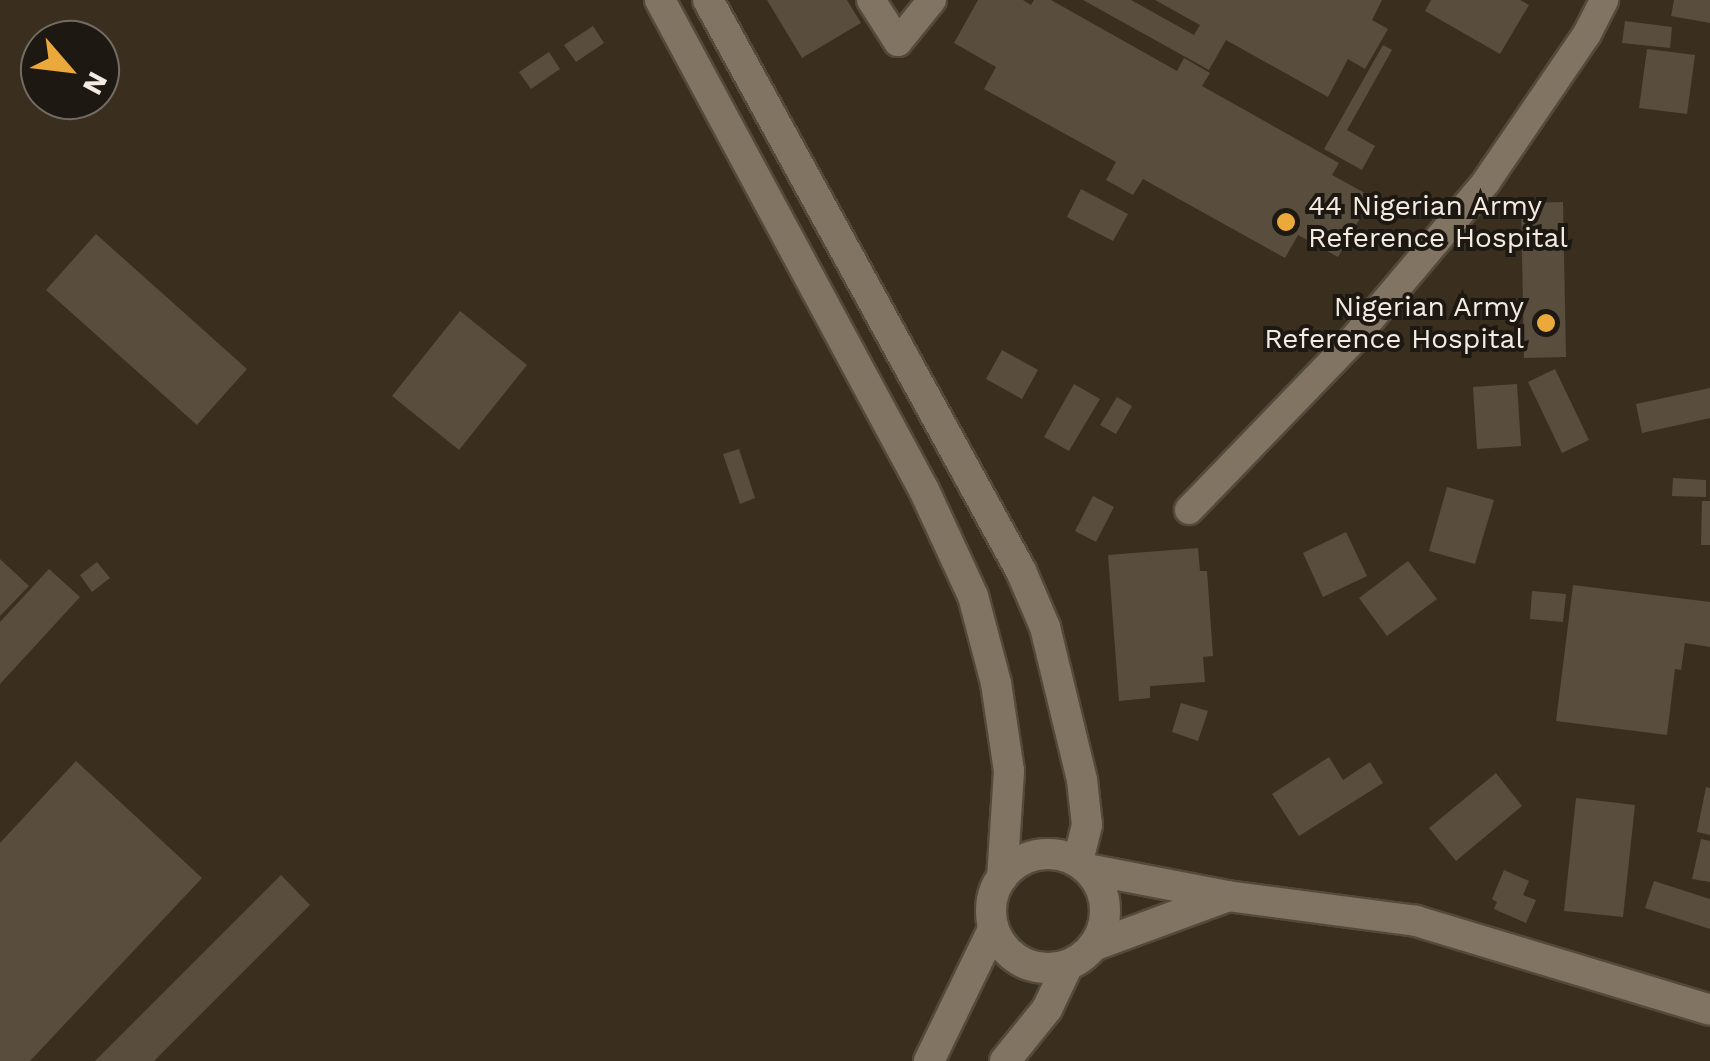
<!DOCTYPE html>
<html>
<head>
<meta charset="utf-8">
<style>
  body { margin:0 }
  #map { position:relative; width:1710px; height:1061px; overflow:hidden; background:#3a2f1f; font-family:"Work Sans",sans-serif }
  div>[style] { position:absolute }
  .building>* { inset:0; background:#594d3d }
  .roads { filter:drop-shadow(2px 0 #534a3c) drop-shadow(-2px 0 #534a3c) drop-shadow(0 2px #534a3c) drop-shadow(0 -2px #534a3c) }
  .minor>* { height:28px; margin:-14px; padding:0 14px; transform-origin:14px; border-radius:14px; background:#817463 }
  .tertiary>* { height:30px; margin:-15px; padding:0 15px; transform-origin:15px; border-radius:15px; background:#817463 }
  .tertiary>.ring { margin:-15px; padding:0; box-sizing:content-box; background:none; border:30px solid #817463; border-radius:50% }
  .dots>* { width:28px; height:28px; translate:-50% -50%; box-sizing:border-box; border:5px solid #1d1811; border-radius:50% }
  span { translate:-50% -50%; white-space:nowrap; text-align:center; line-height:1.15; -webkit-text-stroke:8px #1d1811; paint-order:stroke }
  .poi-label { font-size:28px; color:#f3ebe2 }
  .left { translate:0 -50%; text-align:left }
  .right { translate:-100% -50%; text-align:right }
  .north { position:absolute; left:20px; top:20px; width:100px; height:100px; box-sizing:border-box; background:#1d1811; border:2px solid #736c65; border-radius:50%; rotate:118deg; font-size:28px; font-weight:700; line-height:40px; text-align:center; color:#f3ebe2 }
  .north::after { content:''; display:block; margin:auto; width:35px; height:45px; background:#eca93b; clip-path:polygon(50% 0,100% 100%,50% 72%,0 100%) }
</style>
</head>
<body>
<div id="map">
  <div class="building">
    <div style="clip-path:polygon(767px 0,847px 0,861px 23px,802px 58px)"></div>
    <div style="clip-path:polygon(978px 0,1023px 0,1031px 5px,1034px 0,1051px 0,1177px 71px,1184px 58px,1210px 73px,1202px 86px,1339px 163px,1332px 175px,1372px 197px,1338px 257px,1298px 235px,1285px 258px,1143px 179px,1133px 195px,1106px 180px,1116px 162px,984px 89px,996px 67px,954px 43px)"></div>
    <div style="clip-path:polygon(1083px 0,1131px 0,1194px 35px,1200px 25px,1155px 0,1382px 0,1372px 20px,1388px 29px,1365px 69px,1348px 59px,1328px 97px,1226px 40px,1209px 70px)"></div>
    <div style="clip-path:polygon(1431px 0,1520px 0,1529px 5px,1500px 54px,1425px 11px)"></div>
    <div style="clip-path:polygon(1674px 0,1710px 0,1710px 23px,1671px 16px)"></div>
    <div style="clip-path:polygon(1625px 21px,1672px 27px,1670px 48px,1622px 43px)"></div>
    <div style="clip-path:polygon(593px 26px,604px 43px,576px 62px,564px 45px)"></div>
    <div style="clip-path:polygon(1383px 45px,1392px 50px,1347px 130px,1375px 146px,1362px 170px,1324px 149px)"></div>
    <div style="clip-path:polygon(1647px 49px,1695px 55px,1687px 114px,1639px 108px)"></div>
    <div style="clip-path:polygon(549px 52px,560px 69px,531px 89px,519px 72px)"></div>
    <div style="clip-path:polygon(1081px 189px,1128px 214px,1113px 241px,1067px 217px)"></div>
    <div style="clip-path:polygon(1563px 202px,1566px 357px,1524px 358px,1521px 203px)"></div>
    <div style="clip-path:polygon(96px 234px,247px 369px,197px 425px,46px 290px)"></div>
    <div style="clip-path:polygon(460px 311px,527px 365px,459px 450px,392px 396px)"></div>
    <div style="clip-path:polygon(1002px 350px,1038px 370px,1022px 399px,986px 379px)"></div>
    <div style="clip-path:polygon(1555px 369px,1589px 440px,1562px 453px,1528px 382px)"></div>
    <div style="clip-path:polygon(1074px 384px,1100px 399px,1069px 451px,1044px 437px)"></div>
    <div style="clip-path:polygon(1517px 384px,1521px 446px,1477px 449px,1473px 387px)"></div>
    <div style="clip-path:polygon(1710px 388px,1710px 418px,1642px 433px,1636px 404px)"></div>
    <div style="clip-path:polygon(1117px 397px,1132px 406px,1116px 434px,1100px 425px)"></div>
    <div style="clip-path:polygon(739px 449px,755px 498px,740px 504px,723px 454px)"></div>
    <div style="clip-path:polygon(1673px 478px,1706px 480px,1706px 497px,1672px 496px)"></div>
    <div style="clip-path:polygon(1447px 487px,1494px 500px,1475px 564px,1429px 551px)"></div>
    <div style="clip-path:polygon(1093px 496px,1114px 507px,1096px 542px,1075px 531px)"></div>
    <div style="clip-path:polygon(1702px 501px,1710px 501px,1710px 545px,1701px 545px)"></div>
    <div style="clip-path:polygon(1346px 532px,1367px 576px,1323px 597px,1303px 553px)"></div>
    <div style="clip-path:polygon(1198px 548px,1200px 571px,1207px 571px,1213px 656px,1203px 657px,1205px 682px,1150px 686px,1150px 698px,1119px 701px,1108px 555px)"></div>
    <div style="clip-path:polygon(0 559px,29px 586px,0 616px)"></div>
    <div style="clip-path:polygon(1408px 561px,1437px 599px,1387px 636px,1359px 598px)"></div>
    <div style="clip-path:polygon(97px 562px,110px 578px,92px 592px,80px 575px)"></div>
    <div style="clip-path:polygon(49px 569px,80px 597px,0 684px,0 622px)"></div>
    <div style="clip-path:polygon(1573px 585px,1710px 602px,1710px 647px,1685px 643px,1681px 670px,1675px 669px,1667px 735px,1556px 721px)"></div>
    <div style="clip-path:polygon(1532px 591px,1566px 594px,1563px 622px,1530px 619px)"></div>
    <div style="clip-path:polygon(1181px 703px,1208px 711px,1198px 741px,1172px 732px)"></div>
    <div style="clip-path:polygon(1329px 757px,1343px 780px,1370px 762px,1383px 783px,1299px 836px,1272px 794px)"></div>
    <div style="clip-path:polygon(76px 761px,202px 878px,30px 1061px,0 1061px,0 843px)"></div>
    <div style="clip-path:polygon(1496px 773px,1522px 806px,1456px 861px,1429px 828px)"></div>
    <div style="clip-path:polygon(1706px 787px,1710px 788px,1710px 835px,1697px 832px)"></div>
    <div style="clip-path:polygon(1576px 798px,1635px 805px,1623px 917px,1564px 911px)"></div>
    <div style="clip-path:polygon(1701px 839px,1710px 841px,1710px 882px,1692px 879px)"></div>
    <div style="clip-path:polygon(1504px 870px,1529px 881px,1523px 895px,1536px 900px,1526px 923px,1494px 909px,1497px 902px,1492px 899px)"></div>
    <div style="clip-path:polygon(281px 875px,310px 905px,154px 1061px,95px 1061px)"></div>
    <div style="clip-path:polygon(1654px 881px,1710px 899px,1710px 929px,1645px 908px)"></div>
  </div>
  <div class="roads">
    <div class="minor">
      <div style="left:871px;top:0;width:50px;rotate:57.3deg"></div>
      <div style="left:898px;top:42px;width:54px;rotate:-51deg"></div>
      <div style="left:1189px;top:510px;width:233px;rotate:-46deg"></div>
      <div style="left:1351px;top:342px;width:209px;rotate:-49.8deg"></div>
      <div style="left:1486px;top:182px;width:179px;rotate:-55.7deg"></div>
      <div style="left:1587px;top:34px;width:38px;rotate:-63deg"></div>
    </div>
    <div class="tertiary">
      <div style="left:660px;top:0;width:557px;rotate:61.69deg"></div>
      <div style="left:924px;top:490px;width:117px;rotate:65.2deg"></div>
      <div style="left:973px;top:596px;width:90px;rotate:75.2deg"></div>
      <div style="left:996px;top:683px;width:89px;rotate:81.6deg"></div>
      <div style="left:1009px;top:771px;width:107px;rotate:93.7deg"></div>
      <div style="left:708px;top:0;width:651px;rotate:61.27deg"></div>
      <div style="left:1021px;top:571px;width:61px;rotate:66.8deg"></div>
      <div style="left:1045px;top:627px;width:157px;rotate:76.4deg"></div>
      <div style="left:1082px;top:780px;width:45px;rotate:83.7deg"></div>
      <div style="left:1087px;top:825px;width:38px;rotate:104deg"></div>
      <div class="ring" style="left:991px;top:854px;width:84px;height:84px"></div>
      <div style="left:1087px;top:869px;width:143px;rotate:10.9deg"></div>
      <div style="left:1227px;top:896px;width:191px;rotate:7.5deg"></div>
      <div style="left:1416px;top:921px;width:307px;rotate:16.8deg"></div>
      <div style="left:1093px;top:946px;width:142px;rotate:-20.2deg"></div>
      <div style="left:929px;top:1061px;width:147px;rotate:-64.1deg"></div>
      <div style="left:1005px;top:1061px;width:67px;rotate:-51.1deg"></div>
      <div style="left:1047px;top:1009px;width:49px;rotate:-64.5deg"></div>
    </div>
  </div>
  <div class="dots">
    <div style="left:1286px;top:222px;background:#eca93b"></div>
    <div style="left:1546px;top:323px;background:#eca93b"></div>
  </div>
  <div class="poi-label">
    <span class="left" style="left:1308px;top:222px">44 Nigerian Army<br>Reference Hospital</span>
    <span class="right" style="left:1524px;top:323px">Nigerian Army<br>Reference Hospital</span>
  </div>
  <div class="north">N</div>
</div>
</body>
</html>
